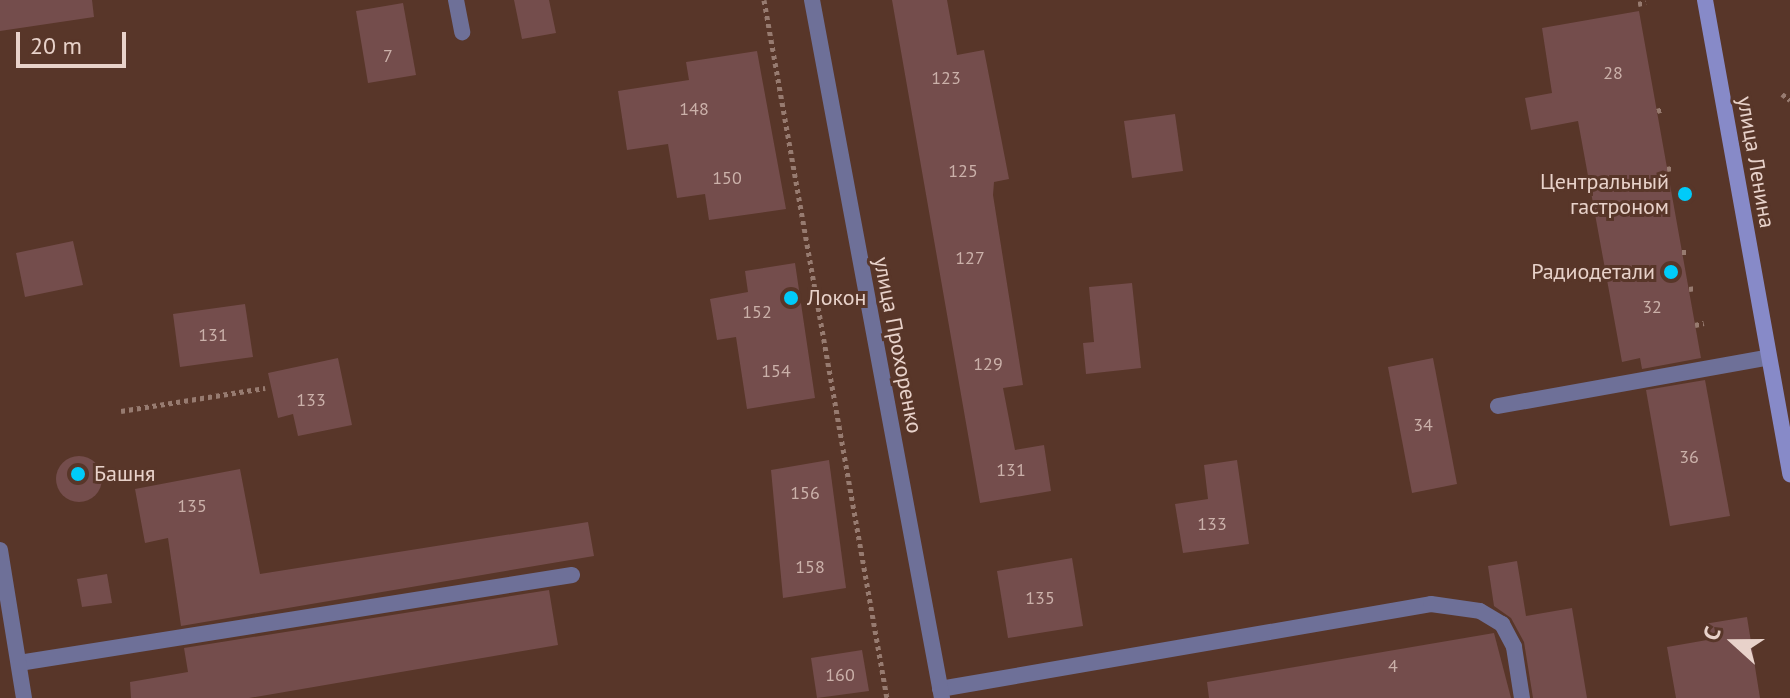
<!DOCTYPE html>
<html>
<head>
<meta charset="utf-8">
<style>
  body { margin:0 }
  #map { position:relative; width:1790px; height:698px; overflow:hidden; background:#583629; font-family:"PT Sans",sans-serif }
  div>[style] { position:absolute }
  .building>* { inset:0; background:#744d4c }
  .round { border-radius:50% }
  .path>* { height:5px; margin-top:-2.5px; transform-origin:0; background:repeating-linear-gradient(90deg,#977b70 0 4px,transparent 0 8px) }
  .service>* { height:16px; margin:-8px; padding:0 8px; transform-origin:8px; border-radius:8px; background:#6e7098 }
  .minor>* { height:16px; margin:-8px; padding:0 8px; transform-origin:8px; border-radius:8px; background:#6e7098 }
  .secondary>* { height:16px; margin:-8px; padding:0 8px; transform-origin:8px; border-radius:8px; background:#878ac8 }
  .dots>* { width:22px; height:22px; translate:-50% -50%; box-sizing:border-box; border:4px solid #583629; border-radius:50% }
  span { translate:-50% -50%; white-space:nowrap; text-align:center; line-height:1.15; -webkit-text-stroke:6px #583629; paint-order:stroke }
  .number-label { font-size:18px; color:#cbb1aa }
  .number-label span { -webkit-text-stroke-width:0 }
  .street-label { font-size:22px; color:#e8d2ca }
  .poi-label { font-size:22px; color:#e8d2ca }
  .right { translate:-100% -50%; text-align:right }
  .left { translate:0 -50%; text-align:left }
  .north { position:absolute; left:1694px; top:602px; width:80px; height:80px; -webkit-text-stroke:6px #583629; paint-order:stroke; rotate:291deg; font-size:22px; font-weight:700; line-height:32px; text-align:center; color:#e8d2ca }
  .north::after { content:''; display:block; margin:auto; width:28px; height:36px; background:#e8d2ca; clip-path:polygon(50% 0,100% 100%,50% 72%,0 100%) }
  .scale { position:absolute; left:16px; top:32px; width:110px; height:36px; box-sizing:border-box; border:4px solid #e8d2ca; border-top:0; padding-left:10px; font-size:24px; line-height:28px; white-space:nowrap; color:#e8d2ca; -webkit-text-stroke:6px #583629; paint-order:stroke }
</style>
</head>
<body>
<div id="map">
  <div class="building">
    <div style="clip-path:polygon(0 0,92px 0,94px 17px,0 31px)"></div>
    <div style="clip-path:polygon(514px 0,549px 0,556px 33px,522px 39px)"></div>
    <div style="clip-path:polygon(892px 0,947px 0,957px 55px,984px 50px,1009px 179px,994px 182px,993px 195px,1023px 385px,1003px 388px,1015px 450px,1044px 445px,1051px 491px,980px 503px)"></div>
    <div style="clip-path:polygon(403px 3px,416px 75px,368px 83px,356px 11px)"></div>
    <div style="clip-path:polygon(1639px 11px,1701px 358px,1642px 369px,1640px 358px,1622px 362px,1578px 121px,1531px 130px,1525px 98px,1552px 93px,1542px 28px)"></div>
    <div style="clip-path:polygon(757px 51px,786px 209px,709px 220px,705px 194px,677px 198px,668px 144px,627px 150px,618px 91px,689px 80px,686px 62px)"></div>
    <div style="clip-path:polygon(1175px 114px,1183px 171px,1132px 178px,1124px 121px)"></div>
    <div style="clip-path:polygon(73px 241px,83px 285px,25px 297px,16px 253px)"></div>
    <div style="clip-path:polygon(795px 263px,815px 398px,747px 409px,736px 337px,717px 340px,710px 299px,748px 292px,745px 271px)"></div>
    <div style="clip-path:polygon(1132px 283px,1141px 368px,1086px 374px,1083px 343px,1094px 342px,1089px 287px)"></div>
    <div style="clip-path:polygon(245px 304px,253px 357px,180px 367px,173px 314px)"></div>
    <div style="clip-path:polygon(338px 358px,352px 425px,298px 436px,293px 414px,278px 418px,268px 373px)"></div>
    <div style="clip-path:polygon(1433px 358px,1457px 484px,1412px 493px,1388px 367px)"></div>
    <div style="clip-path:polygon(1705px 380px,1730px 516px,1670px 526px,1646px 390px)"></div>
    <div class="round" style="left:56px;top:456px;width:46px;height:46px"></div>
    <div style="clip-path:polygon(829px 460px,846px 588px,783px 598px,771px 470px)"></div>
    <div style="clip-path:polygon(1237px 460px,1249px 544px,1183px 553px,1175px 504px,1208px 499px,1204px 465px)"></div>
    <div style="clip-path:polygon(240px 469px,260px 574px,588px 522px,594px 556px,181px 626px,168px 538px,145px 543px,135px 489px)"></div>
    <div style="clip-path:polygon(1072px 558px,1083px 626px,1008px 638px,997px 571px)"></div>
    <div style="clip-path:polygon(1517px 561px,1526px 616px,1572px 608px,1587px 698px,1533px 698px,1524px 642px,1511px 618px,1494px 606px,1488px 566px)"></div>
    <div style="clip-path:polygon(107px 574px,112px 603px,82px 607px,77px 579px)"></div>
    <div style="clip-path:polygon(549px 590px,558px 645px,249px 698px,131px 698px,130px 682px,188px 672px,184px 648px)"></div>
    <div style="clip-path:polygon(1747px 617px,1760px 698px,1676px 698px,1667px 647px,1707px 640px,1704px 624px)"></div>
    <div style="clip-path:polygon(1494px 633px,1511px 698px,1209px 698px,1207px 682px)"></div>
    <div style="clip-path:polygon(862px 650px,869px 691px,817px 698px,811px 658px)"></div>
  </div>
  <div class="path">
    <div style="left:764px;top:0;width:709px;rotate:80.01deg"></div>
    <div style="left:1638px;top:4px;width:8px;rotate:-14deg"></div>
    <div style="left:1782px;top:94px;width:10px;rotate:37deg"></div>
    <div style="left:1657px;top:111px;width:6px;rotate:-18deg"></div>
    <div style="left:1667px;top:169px;width:5px;rotate:-11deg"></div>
    <div style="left:1682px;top:252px;width:7px"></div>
    <div style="left:1689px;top:289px;width:7px;rotate:-8deg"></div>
    <div style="left:1695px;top:325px;width:9px;rotate:-13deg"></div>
    <div style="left:121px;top:411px;width:146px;rotate:-9.1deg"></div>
  </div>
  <div class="service">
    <div style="left:456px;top:0;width:33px;rotate:79deg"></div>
    <div style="left:1498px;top:406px;width:275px;rotate:-10.2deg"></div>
    <div style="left:19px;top:663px;width:560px;rotate:-9.04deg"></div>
    <div style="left:940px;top:689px;width:498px;rotate:-9.8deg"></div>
    <div style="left:1431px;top:604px;width:49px;rotate:8.1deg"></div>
    <div style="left:1480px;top:611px;width:26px;rotate:31deg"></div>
    <div style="left:1502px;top:624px;width:26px;rotate:62deg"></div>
    <div style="left:1514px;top:647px;width:52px;rotate:81.1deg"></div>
  </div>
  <div class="minor">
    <div style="left:812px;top:0;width:710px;rotate:79.45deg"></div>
    <div style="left:0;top:550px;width:150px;rotate:80.8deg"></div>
  </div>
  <div class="secondary">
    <div style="left:1705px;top:0;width:482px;rotate:79.8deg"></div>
  </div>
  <div class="dots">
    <div style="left:1685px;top:194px;background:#00cbf9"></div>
    <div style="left:1671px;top:272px;background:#00cbf9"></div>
    <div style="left:791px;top:298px;background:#00cbf9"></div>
    <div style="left:78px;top:474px;background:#00cbf9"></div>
  </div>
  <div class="number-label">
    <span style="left:388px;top:56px">7</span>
    <span style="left:1613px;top:73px">28</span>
    <span style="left:946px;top:78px">123</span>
    <span style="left:694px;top:109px">148</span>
    <span style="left:963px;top:171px">125</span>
    <span style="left:727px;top:178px">150</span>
    <span style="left:970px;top:258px">127</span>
    <span style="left:1652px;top:307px">32</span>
    <span style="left:757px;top:312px">152</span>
    <span style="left:213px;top:335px">131</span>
    <span style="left:988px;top:364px">129</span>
    <span style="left:776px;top:371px">154</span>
    <span style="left:311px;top:400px">133</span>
    <span style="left:1423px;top:425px">34</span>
    <span style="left:1689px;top:457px">36</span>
    <span style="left:1011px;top:470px">131</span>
    <span style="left:805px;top:493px">156</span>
    <span style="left:192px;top:506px">135</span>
    <span style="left:1212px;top:524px">133</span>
    <span style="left:810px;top:567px">158</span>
    <span style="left:1040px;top:598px">135</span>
    <span style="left:1393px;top:666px">4</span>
    <span style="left:840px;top:675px">160</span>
  </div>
  <div class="street-label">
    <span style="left:1756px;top:162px;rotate:80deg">улица Ленина</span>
    <span style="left:898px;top:345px;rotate:79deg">улица Прохоренко</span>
  </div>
  <div class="poi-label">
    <span class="right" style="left:1669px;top:194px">Центральный<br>гастроном</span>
    <span class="right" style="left:1655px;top:272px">Радиодетали</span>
    <span class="left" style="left:807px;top:298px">Локон</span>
    <span class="left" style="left:94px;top:474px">Башня</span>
  </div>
  <div class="north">С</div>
  <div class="scale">20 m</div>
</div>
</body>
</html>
